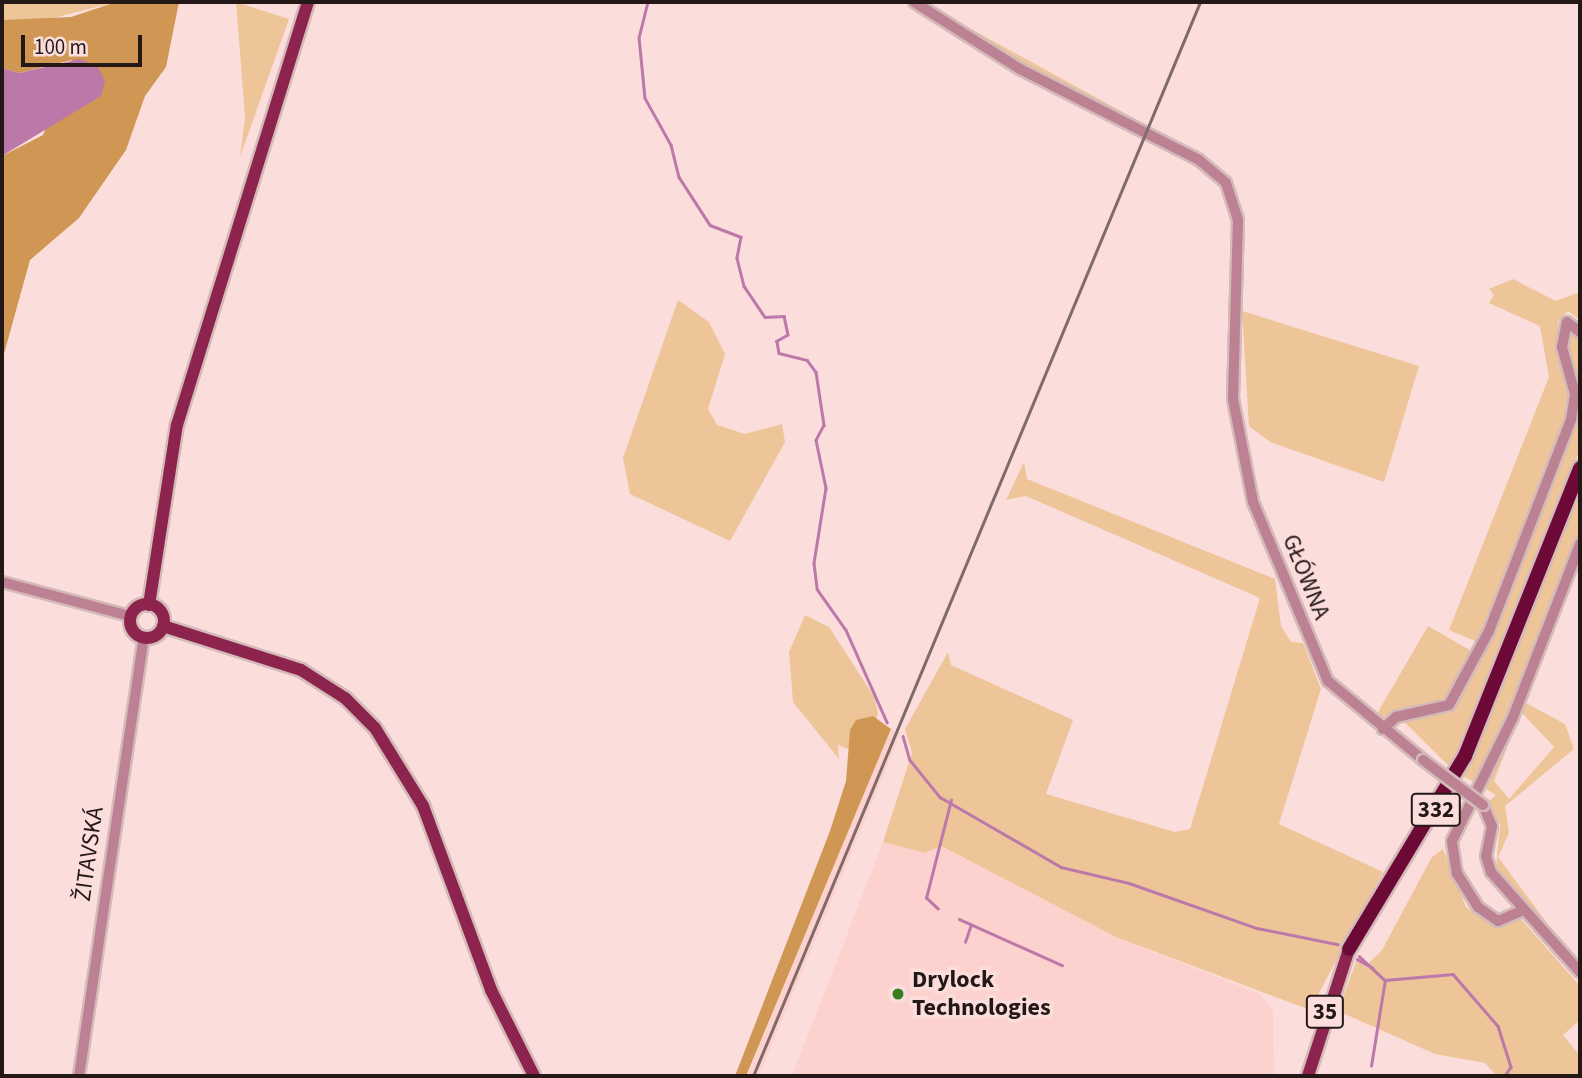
<!DOCTYPE html>
<html>
<head>
<meta charset="utf-8">
<style>
  body { margin:0 }
  #map { position:relative; width:1582px; height:1078px; overflow:hidden; background:#fbdedc; font-family:"Source Sans 3",sans-serif }
  div>[style] { position:absolute }
  .built>* { inset:0; background:#fdd2ce }
  .green>* { inset:0; background:#edc598 }
  .forest>* { inset:0; background:#cf9753 }
  .water>* { inset:0; background:#bd78aa }
  .stream>* { height:2.5px; margin:-1.25px; padding:0 1.25px; transform-origin:1.25px; border-radius:1.25px; background:#bd78aa }
  .roads { filter:drop-shadow(2px 0 #d4bab9) drop-shadow(-2px 0 #d4bab9) drop-shadow(0 2px #d4bab9) drop-shadow(0 -2px #d4bab9) }
  .minor>* { height:10px; margin:-5px; padding:0 5px; transform-origin:5px; border-radius:5px; background:#bc8192 }
  .major>* { height:12px; margin:-6px; padding:0 6px; transform-origin:6px; border-radius:6px; background:#8c244e }
  .major>.ring { margin:-6px; padding:0; box-sizing:content-box; background:none; border:12px solid #8c244e; border-radius:50% }
  .highway>* { height:14px; margin:-7px; padding:0 7px; transform-origin:7px; border-radius:7px; background:#6d0937 }
  .rail>* { height:2.5px; margin:-1.25px; padding:0 1.25px; transform-origin:1.25px; border-radius:1.25px; background:#7f6b6a }
  .bridges { filter:drop-shadow(2px 0 #d4bab9) drop-shadow(-2px 0 #d4bab9) drop-shadow(0 2px #d4bab9) drop-shadow(0 -2px #d4bab9) }
  .minor-bridge>* { height:10px; margin:-5px; padding:0 5px; transform-origin:5px; border-radius:5px; background:#bc8192 }
  .dots>* { width:19px; height:19px; translate:-50% -50%; box-sizing:border-box; border:4px solid #fbdedc; border-radius:50% }
  span { translate:-50% -50%; white-space:nowrap; text-align:center; line-height:1.15; -webkit-text-stroke:7px #fbdedc; paint-order:stroke }
  .shield-label span { padding:2px 5px; background:#fbdedc; border:2px solid; border-radius:5px; -webkit-text-stroke-width:0 }
  .shield-label { font-size:23px; color:#241817; font-weight:700 }
  .street-label { font-size:24px; color:#241817 }
  .poi-label { font-size:24px; color:#241817; font-weight:700 }
  .left { translate:0 -50%; text-align:left }
  .frame { position:absolute; inset:0; border:4px solid #241817; pointer-events:none }
  .scale { position:absolute; left:21px; top:35px; width:121px; height:32px; box-sizing:border-box; border:4px solid #241817; border-top:0; padding-left:9px; font-size:21px; line-height:24px; white-space:nowrap; color:#241817; -webkit-text-stroke:5px #fbdedc; paint-order:stroke }
</style>
</head>
<body>
<div id="map">
  <div class="built">
    <div style="clip-path:polygon(891px 729px,901px 733px,759px 1076px,747px 1076px)"></div>
    <div style="clip-path:polygon(883px 842px,925px 853px,940px 846px,1116px 937px,1260px 994px,1273px 1012px,1274px 1076px,792px 1076px)"></div>
  </div>
  <div class="green">
    <div style="clip-path:polygon(2px 2px,116px 2px,42px 21px,2px 20px)"></div>
    <div style="clip-path:polygon(236px 2px,289px 19px,240px 157px,245px 118px)"></div>
    <div style="clip-path:polygon(922px 2px,1137px 120px,1135px 125px,1028px 70px)"></div>
    <div style="clip-path:polygon(1513px 279px,1556px 301px,1580px 292px,1580px 320px,1568px 311px,1558px 321px,1559px 328px,1580px 337px,1580px 449px,1451px 768px,1395px 713px,1382px 717px,1372px 711px,1378px 712px,1428px 626px,1473px 652px,1477px 642px,1449px 630px,1549px 377px,1540px 326px,1489px 303px,1494px 295px,1489px 289px)"></div>
    <div style="clip-path:polygon(678px 300px,709px 322px,725px 354px,708px 409px,717px 425px,745px 434px,782px 424px,785px 442px,730px 541px,630px 494px,623px 458px)"></div>
    <div style="clip-path:polygon(1242px 311px,1419px 366px,1384px 482px,1270px 442px,1249px 426px)"></div>
    <div style="clip-path:polygon(1024px 462px,1027px 479px,1275px 579px,1281px 626px,1291px 642px,1303px 643px,1321px 689px,1279px 824px,1383px 872px,1310px 1010px,1116px 937px,941px 846px,925px 853px,883px 842px,912px 753px,905px 729px,948px 652px,951px 665px,1073px 720px,1046px 794px,1175px 832px,1190px 829px,1260px 598px,1026px 496px,1006px 500px)"></div>
    <div style="clip-path:polygon(evenodd,1580px 487px,1580px 561px,1526px 703px,1565px 724px,1574px 749px,1505px 806px,1509px 833px,1498px 857px,1558px 938px,1496px 868px,1500px 825px,1488px 802px,1496px 795px,1463px 776px,1580px 487px,1521px 712px,1554px 747px,1509px 799px,1494px 781px,1521px 712px)"></div>
    <div style="clip-path:polygon(805px 615px,829px 627px,875px 698px,878px 714px,863px 755px,838px 745px,839px 759px,793px 702px,789px 652px)"></div>
    <div style="clip-path:polygon(1443px 849px,1466px 907px,1499px 928px,1520px 918px,1580px 986px,1580px 1020px,1563px 1035px,1580px 1056px,1580px 1076px,1497px 1076px,1485px 1063px,1435px 1054px,1338px 1011px,1357px 959px,1367px 965px,1382px 950px,1432px 857px)"></div>
  </div>
  <div class="forest">
    <div style="clip-path:polygon(116px 2px,179px 2px,166px 67px,145px 96px,126px 150px,79px 218px,30px 260px,2px 361px,2px 156px,43px 135px,72px 60px,19px 73px,2px 68px,2px 20px,71px 17px)"></div>
    <div style="clip-path:polygon(873px 716px,891px 729px,746px 1076px,735px 1076px,830px 831px,846px 781px,850px 730px,856px 720px)"></div>
  </div>
  <div class="water">
    <div style="clip-path:polygon(80px 59px,98px 67px,105px 81px,101px 96px,2px 156px,2px 68px,19px 73px)"></div>
  </div>
  <div class="stream">
    <div style="left:648px;top:2px;width:36px;rotate:104deg"></div>
    <div style="left:639px;top:37px;width:61px;rotate:84.4deg"></div>
    <div style="left:645px;top:98px;width:54px;rotate:61deg"></div>
    <div style="left:671px;top:145px;width:33px;rotate:76deg"></div>
    <div style="left:679px;top:177px;width:57px;rotate:57.1deg"></div>
    <div style="left:710px;top:225px;width:33px;rotate:21deg"></div>
    <div style="left:741px;top:237px;width:21px;rotate:101deg"></div>
    <div style="left:737px;top:258px;width:29px;rotate:76deg"></div>
    <div style="left:744px;top:286px;width:37px;rotate:56deg"></div>
    <div style="left:765px;top:317px;width:19px;rotate:-3deg"></div>
    <div style="left:784px;top:316px;width:19px;rotate:78deg"></div>
    <div style="left:788px;top:335px;width:13px;rotate:151deg"></div>
    <div style="left:777px;top:341px;width:12px;rotate:81deg"></div>
    <div style="left:779px;top:353px;width:29px;rotate:14deg"></div>
    <div style="left:807px;top:360px;width:15px;rotate:53deg"></div>
    <div style="left:816px;top:372px;width:54px;rotate:81.4deg"></div>
    <div style="left:824px;top:425px;width:17px;rotate:118deg"></div>
    <div style="left:816px;top:440px;width:49px;rotate:78.2deg"></div>
    <div style="left:826px;top:488px;width:76px;rotate:99.1deg"></div>
    <div style="left:814px;top:563px;width:26px;rotate:83deg"></div>
    <div style="left:817px;top:589px;width:50px;rotate:54.7deg"></div>
    <div style="left:846px;top:630px;width:101px;rotate:66deg"></div>
    <div style="left:903px;top:736px;width:25px;rotate:74deg"></div>
    <div style="left:910px;top:760px;width:48px;rotate:51deg"></div>
    <div style="left:940px;top:797px;width:140px;rotate:30deg"></div>
    <div style="left:1061px;top:867px;width:70px;rotate:13.2deg"></div>
    <div style="left:1129px;top:883px;width:136px;rotate:19.4deg"></div>
    <div style="left:1257px;top:928px;width:82px;rotate:11.3deg"></div>
    <div style="left:938px;top:909px;width:16px;rotate:-137deg"></div>
    <div style="left:926px;top:898px;width:101px;rotate:-75.7deg"></div>
    <div style="left:959px;top:919px;width:113px;rotate:24.1deg"></div>
    <div style="left:965px;top:942px;width:18px;rotate:-71deg"></div>
    <div style="left:1359px;top:956px;width:35px;rotate:43deg"></div>
    <div style="left:1385px;top:980px;width:68px;rotate:-5deg"></div>
    <div style="left:1453px;top:974px;width:69px;rotate:49.1deg"></div>
    <div style="left:1498px;top:1026px;width:43px;rotate:72.4deg"></div>
    <div style="left:1511px;top:1067px;width:11px;rotate:124deg"></div>
    <div style="left:1357px;top:959px;width:18px;rotate:29deg"></div>
    <div style="left:1371px;top:1066px;width:87px;rotate:-80.8deg"></div>
  </div>
  <div class="roads">
    <div class="minor">
      <div style="left:914px;top:2px;width:125px;rotate:32.3deg"></div>
      <div style="left:1020px;top:69px;width:201px;rotate:26.9deg"></div>
      <div style="left:1199px;top:160px;width:35px;rotate:40deg"></div>
      <div style="left:1226px;top:183px;width:39px;rotate:72deg"></div>
      <div style="left:1238px;top:220px;width:179px;rotate:91.6deg"></div>
      <div style="left:1233px;top:399px;width:105px;rotate:79deg"></div>
      <div style="left:1253px;top:502px;width:194px;rotate:67.3deg"></div>
      <div style="left:1328px;top:681px;width:124px;rotate:39.7deg"></div>
      <div style="left:1567px;top:322px;width:16px;rotate:38deg"></div>
      <div style="left:2px;top:582px;width:132px;rotate:14.9deg"></div>
      <div style="left:1383px;top:729px;width:18px;rotate:-43deg"></div>
      <div style="left:1396px;top:717px;width:54px;rotate:-12.8deg"></div>
      <div style="left:1449px;top:705px;width:84px;rotate:-61.6deg"></div>
      <div style="left:1489px;top:631px;width:226px;rotate:-68.8deg"></div>
      <div style="left:1571px;top:420px;width:26px;rotate:-81deg"></div>
      <div style="left:1575px;top:394px;width:49px;rotate:-105.5deg"></div>
      <div style="left:1562px;top:347px;width:25px;rotate:-79deg"></div>
      <div style="left:1483px;top:805px;width:23px;rotate:67deg"></div>
      <div style="left:1492px;top:826px;width:31px;rotate:101deg"></div>
      <div style="left:1486px;top:856px;width:17px;rotate:73deg"></div>
      <div style="left:1491px;top:872px;width:134px;rotate:48.3deg"></div>
      <div style="left:1524px;top:910px;width:28px;rotate:157deg"></div>
      <div style="left:1498px;top:921px;width:24px;rotate:-145deg"></div>
      <div style="left:1478px;top:907px;width:39px;rotate:-122deg"></div>
      <div style="left:1457px;top:874px;width:33px;rotate:-99deg"></div>
      <div style="left:1452px;top:841px;width:138px;rotate:-63.8deg"></div>
      <div style="left:1513px;top:717px;width:186px;rotate:-68.8deg"></div>
      <div style="left:79px;top:1076px;width:443px;rotate:-81.6deg"></div>
    </div>
    <div class="major">
      <div class="ring" style="left:130px;top:604px;width:22px;height:22px"></div>
      <div style="left:149px;top:605px;width:182px;rotate:-81.2deg"></div>
      <div style="left:177px;top:425px;width:443px;rotate:-72.8deg"></div>
      <div style="left:163px;top:626px;width:145px;rotate:17.7deg"></div>
      <div style="left:301px;top:670px;width:52px;rotate:32.5deg"></div>
      <div style="left:345px;top:698px;width:42px;rotate:45deg"></div>
      <div style="left:375px;top:728px;width:92px;rotate:58.4deg"></div>
      <div style="left:423px;top:806px;width:196px;rotate:69.7deg"></div>
      <div style="left:491px;top:990px;width:96px;rotate:63.4deg"></div>
      <div style="left:1308px;top:1076px;width:133px;rotate:-72.1deg"></div>
    </div>
    <div class="highway">
      <div style="left:1349px;top:949px;width:225px;rotate:-59deg"></div>
      <div style="left:1465px;top:756px;width:310px;rotate:-68.2deg"></div>
    </div>
  </div>
  <div class="rail">
    <div style="left:753px;top:1076px;width:1163px;rotate:-67.4deg"></div>
  </div>
  <div class="bridges">
    <div class="minor-bridge">
      <div style="left:1423px;top:760px;width:75px;rotate:36.9deg"></div>
    </div>
  </div>
  <div class="dots">
    <div style="left:898px;top:994px;background:#377d20"></div>
  </div>
  <div class="shield-label">
    <span style="left:1436px;top:810px">332</span>
    <span style="left:1325px;top:1012px">35</span>
  </div>
  <div class="street-label">
    <span style="left:1306px;top:577px;rotate:68deg">GŁÓWNA</span>
    <span style="left:89px;top:854px;rotate:-82deg">ŽITAVSKÁ</span>
  </div>
  <div class="poi-label">
    <span class="left" style="left:912px;top:994px">Drylock<br>Technologies</span>
  </div>
  <div class="frame"></div>
  <div class="scale">100 m</div>
</div>
</body>
</html>
